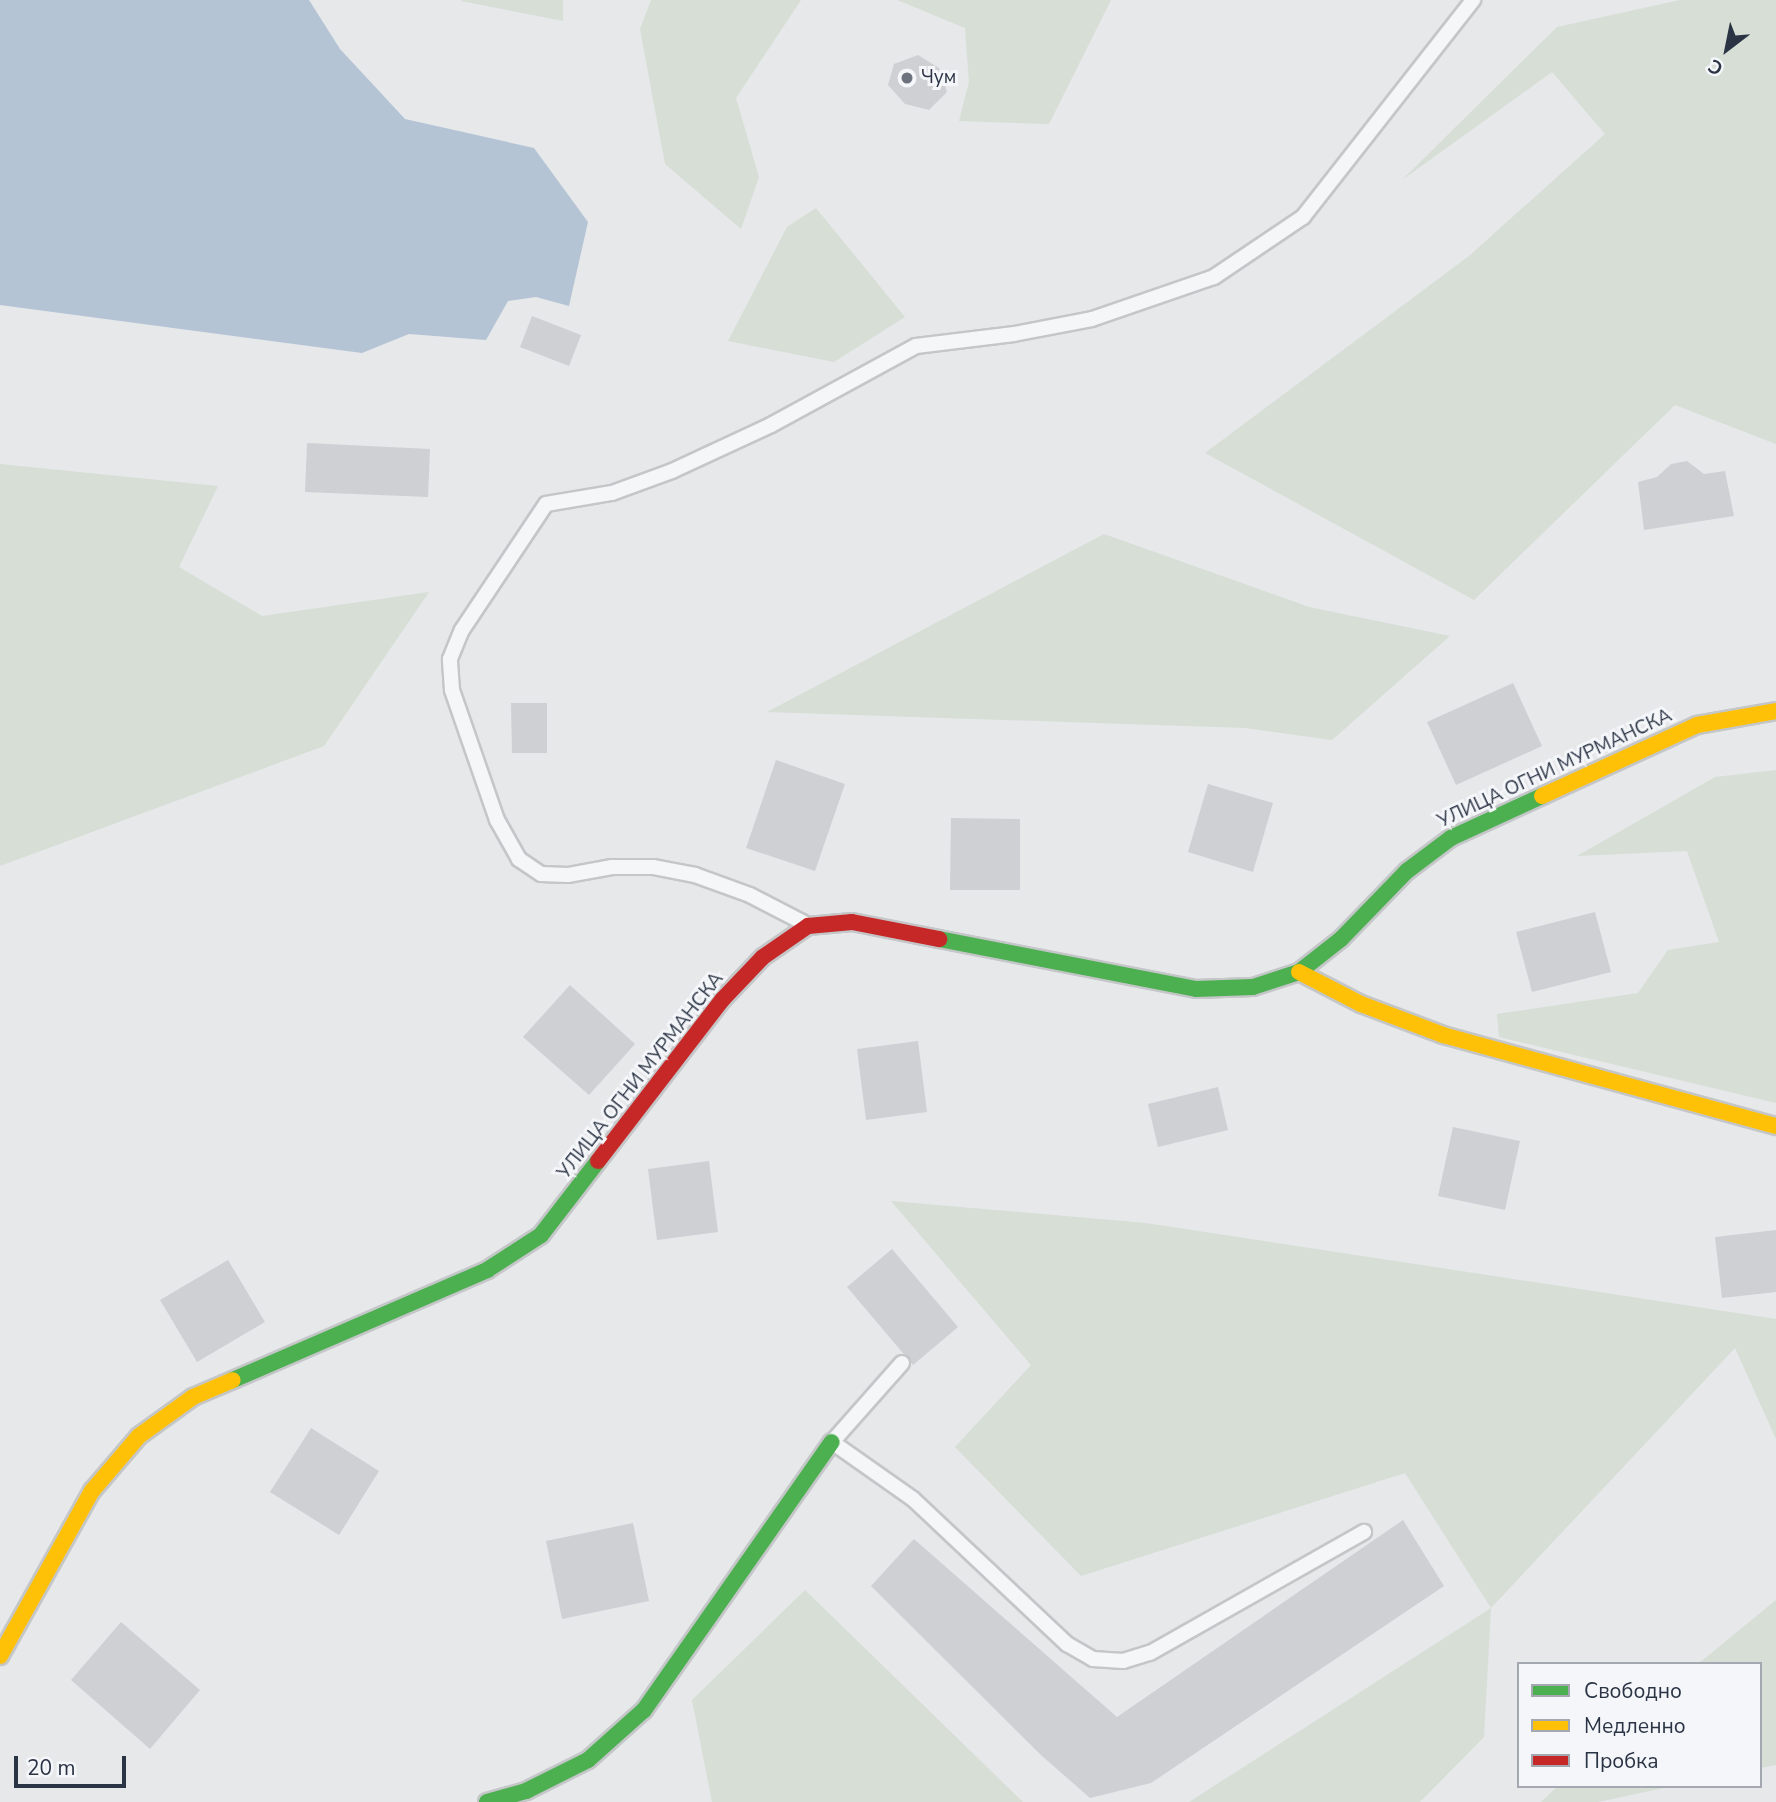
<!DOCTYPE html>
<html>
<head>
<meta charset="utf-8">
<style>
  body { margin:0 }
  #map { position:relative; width:1776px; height:1802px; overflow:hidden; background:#e6e8ea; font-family:"Nunito Sans",sans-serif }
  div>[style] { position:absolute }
  .green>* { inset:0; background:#d6ded6 }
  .water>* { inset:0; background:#b4c4d5 }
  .building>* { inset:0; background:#ced0d3 }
  .roads { filter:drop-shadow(2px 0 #c4c6c8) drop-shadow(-2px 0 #c4c6c8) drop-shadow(0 2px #c4c6c8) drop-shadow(0 -2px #c4c6c8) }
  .lane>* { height:14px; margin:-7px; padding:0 7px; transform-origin:7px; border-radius:7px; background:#f5f6f7 }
  .fast>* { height:16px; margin:-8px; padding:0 8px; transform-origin:8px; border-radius:8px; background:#4caf50 }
  .slow>* { height:16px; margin:-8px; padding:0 8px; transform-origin:8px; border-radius:8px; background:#ffc107 }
  .jam>* { height:16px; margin:-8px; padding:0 8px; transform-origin:8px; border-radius:8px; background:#c62828 }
  .dots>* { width:19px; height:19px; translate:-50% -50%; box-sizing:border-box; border:4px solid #f4f6f9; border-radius:50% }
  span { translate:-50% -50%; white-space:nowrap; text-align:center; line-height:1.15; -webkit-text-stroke:6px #f4f6f9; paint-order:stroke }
  .poi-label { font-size:19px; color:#2b3445 }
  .left { translate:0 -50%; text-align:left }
  .street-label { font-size:19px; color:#2b3445 }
  .legend { position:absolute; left:1517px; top:1662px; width:245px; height:126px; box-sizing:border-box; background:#f4f6f9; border:2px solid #a4a8b1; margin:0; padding:9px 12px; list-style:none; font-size:21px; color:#2b3445 }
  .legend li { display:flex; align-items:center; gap:14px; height:35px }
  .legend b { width:35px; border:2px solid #a4a8b1 }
  .north { position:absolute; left:1692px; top:14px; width:70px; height:70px; -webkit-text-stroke:5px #f4f6f9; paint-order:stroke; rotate:212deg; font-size:19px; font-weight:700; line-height:28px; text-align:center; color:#2b3445 }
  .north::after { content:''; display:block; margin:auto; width:24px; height:32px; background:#2b3445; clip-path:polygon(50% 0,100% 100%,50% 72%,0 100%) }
  .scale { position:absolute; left:14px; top:1756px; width:112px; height:32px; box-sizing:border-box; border:4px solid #2b3445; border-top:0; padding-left:9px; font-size:21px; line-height:24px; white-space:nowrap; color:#2b3445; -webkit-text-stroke:5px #f4f6f9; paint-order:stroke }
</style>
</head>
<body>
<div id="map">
  <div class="green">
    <div style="clip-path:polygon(563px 0,563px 21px,461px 1px,462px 0)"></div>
    <div style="clip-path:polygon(651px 0,801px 0,736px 98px,759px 177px,741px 229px,665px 164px,640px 29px)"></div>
    <div style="clip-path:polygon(897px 0,1111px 0,1049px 124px,959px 121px,969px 82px,965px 28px)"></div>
    <div style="clip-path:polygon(1680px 0,1776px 0,1776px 444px,1675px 405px,1474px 600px,1205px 453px,1469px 256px,1605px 134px,1552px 72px,1402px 180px,1557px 27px)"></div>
    <div style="clip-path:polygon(816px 208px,905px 317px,834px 362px,728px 341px,787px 227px)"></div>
    <div style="clip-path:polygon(0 464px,218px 486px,179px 567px,262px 616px,429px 592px,324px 746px,0 866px)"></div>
    <div style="clip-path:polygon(1104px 534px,1309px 607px,1450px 636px,1332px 740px,1245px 728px,767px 712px)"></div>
    <div style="clip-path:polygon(1776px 770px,1776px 1103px,1499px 1037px,1497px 1014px,1638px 993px,1668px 950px,1719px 942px,1687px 851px,1577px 856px,1715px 777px)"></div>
    <div style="clip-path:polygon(891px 1201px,1146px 1223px,1776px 1319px,1776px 1439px,1735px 1348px,1491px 1608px,1484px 1737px,1420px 1802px,1189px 1802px,1491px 1608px,1405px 1473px,1081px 1576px,955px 1447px,1031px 1365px)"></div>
    <div style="clip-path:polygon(805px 1590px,1023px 1802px,712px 1802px,692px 1700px)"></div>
    <div style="clip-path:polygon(1776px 1600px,1776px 1765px,1760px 1768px,1760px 1664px,1698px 1664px)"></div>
    <div style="clip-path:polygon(1558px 1786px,1673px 1786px,1598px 1802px,1541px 1802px)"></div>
  </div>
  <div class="water">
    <div style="clip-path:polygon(0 0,309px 0,340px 49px,405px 119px,534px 148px,588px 222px,569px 306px,536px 297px,508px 301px,486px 340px,409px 334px,362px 353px,0 305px)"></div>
  </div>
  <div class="building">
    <div style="clip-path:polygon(918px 55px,939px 68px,947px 92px,929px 110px,905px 104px,888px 85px,894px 64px)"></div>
    <div style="clip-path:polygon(532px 316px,581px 335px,569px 366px,520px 347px)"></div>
    <div style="clip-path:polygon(307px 443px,430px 449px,428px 497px,305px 492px)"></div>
    <div style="clip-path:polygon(1687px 461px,1704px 474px,1725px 471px,1734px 516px,1644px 530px,1638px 482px,1657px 477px,1671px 464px)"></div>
    <div style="clip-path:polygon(1513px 683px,1542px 746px,1456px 785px,1427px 722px)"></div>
    <div style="clip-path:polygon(511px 703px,547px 703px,547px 753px,512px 753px)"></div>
    <div style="clip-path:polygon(776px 760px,845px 784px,815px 871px,746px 848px)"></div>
    <div style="clip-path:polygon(1208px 784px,1273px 803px,1253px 872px,1188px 852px)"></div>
    <div style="clip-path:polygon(951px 818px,1020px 819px,1020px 890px,950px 890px)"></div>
    <div style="clip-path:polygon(1595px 912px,1611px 972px,1532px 992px,1516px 932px)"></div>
    <div style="clip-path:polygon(570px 985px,635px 1044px,589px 1095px,523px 1037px)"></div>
    <div style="clip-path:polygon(918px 1041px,927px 1112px,866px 1120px,857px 1049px)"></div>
    <div style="clip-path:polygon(1218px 1087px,1228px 1130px,1158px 1147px,1148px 1104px)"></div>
    <div style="clip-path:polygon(1453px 1127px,1520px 1141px,1505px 1210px,1438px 1196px)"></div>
    <div style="clip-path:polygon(709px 1161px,718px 1232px,657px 1240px,648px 1169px)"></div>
    <div style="clip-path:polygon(1776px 1230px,1776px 1292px,1722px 1298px,1715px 1237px)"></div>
    <div style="clip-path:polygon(892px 1249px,958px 1327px,913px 1365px,847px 1287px)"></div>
    <div style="clip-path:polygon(228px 1260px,265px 1322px,197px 1362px,160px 1300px)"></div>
    <div style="clip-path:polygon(311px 1428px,379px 1471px,339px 1535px,270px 1492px)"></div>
    <div style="clip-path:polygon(1403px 1520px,1444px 1586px,1151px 1783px,1090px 1798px,1042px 1756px,871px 1586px,914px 1539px,1117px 1717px)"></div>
    <div style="clip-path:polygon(633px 1523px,649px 1601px,562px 1619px,546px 1541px)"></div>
    <div style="clip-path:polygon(121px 1622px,200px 1690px,150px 1749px,71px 1680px)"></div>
  </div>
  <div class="roads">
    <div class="lane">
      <div style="left:804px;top:923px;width:61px;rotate:-152.6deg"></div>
      <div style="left:750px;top:895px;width:59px;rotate:-160deg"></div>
      <div style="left:695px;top:875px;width:43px;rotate:-169.2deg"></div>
      <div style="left:653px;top:867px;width:41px;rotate:180deg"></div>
      <div style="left:612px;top:867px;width:45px;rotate:169.7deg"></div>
      <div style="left:568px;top:875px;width:27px;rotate:-178deg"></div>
      <div style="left:541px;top:874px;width:27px;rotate:-146deg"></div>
      <div style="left:519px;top:859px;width:45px;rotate:-119.4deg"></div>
      <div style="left:497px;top:820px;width:138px;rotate:-109.1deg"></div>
      <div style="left:452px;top:690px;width:31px;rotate:-94deg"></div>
      <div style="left:450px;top:659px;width:31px;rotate:-68deg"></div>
      <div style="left:462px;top:630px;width:151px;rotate:-56.3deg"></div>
      <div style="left:546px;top:504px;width:67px;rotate:-9.5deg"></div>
      <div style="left:612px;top:493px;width:64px;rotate:-20.1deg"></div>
      <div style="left:672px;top:471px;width:109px;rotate:-24.9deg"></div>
      <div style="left:771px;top:425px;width:165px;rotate:-28.6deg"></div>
      <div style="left:916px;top:346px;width:99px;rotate:-7deg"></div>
      <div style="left:1014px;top:334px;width:79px;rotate:-10.9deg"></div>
      <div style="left:1092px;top:319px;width:129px;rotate:-19deg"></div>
      <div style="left:1214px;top:277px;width:107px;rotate:-34deg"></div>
      <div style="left:1303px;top:217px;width:276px;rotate:-51.9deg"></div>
      <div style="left:902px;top:1363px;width:106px;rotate:131.5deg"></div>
      <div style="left:832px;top:1442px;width:99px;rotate:35.1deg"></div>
      <div style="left:913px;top:1499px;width:212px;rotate:43.3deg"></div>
      <div style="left:1067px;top:1644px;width:30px;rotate:30deg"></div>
      <div style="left:1093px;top:1659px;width:30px;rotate:4deg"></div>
      <div style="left:1123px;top:1661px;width:28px;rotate:-17deg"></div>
      <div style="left:1150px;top:1653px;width:246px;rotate:-29.5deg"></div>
    </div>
    <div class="fast">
      <div style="left:939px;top:939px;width:262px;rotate:11deg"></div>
      <div style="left:1196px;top:989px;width:57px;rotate:-2deg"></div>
      <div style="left:1253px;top:987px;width:48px;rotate:-18.1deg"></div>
      <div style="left:1299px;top:972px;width:53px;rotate:-38.2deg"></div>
      <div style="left:1341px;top:939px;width:95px;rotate:-45.9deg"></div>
      <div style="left:1407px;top:871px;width:55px;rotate:-36.9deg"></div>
      <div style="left:1451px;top:838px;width:100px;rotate:-24.8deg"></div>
      <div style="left:233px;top:1380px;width:277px;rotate:-23.4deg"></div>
      <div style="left:487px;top:1270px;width:64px;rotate:-32.9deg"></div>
      <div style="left:541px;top:1235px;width:93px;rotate:-52.4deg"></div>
      <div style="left:487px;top:1802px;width:41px;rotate:-15.8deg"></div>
      <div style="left:526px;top:1791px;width:69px;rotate:-26.6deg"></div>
      <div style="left:588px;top:1760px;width:75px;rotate:-41.8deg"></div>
      <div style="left:644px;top:1710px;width:327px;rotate:-55deg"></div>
    </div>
    <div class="slow">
      <div style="left:1542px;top:796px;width:170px;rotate:-24.6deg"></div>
      <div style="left:1697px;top:725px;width:80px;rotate:-10deg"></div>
      <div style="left:1299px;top:972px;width:70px;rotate:27.3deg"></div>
      <div style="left:1361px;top:1004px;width:88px;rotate:20.7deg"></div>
      <div style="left:1443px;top:1035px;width:345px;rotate:15.3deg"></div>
      <div style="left:0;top:1656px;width:189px;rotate:-60.9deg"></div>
      <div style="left:92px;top:1491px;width:72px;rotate:-49.5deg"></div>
      <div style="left:139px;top:1436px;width:67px;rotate:-35.8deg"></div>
      <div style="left:193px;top:1397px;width:43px;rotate:-23deg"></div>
    </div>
    <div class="jam">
      <div style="left:598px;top:1161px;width:203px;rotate:-52.4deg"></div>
      <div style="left:722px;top:1000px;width:59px;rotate:-46.4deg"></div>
      <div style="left:763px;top:957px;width:55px;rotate:-34.6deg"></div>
      <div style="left:808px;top:926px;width:44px;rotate:-5.2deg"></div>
      <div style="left:852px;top:922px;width:89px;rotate:11.1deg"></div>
    </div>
  </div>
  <div class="dots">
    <div style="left:907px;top:78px;background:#6c737f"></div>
  </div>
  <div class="poi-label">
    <span class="left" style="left:921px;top:78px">Чум</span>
  </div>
  <div class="street-label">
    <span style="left:1555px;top:769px;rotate:-25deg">УЛИЦА ОГНИ МУРМАНСКА</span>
    <span style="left:641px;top:1076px;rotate:-52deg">УЛИЦА ОГНИ МУРМАНСКА</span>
  </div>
  <ul class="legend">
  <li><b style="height:9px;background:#4caf50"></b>Свободно</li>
  <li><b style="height:9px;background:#ffc107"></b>Медленно</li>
  <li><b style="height:9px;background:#c62828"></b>Пробка</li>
  </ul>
  <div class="north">С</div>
  <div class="scale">20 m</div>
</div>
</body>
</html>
